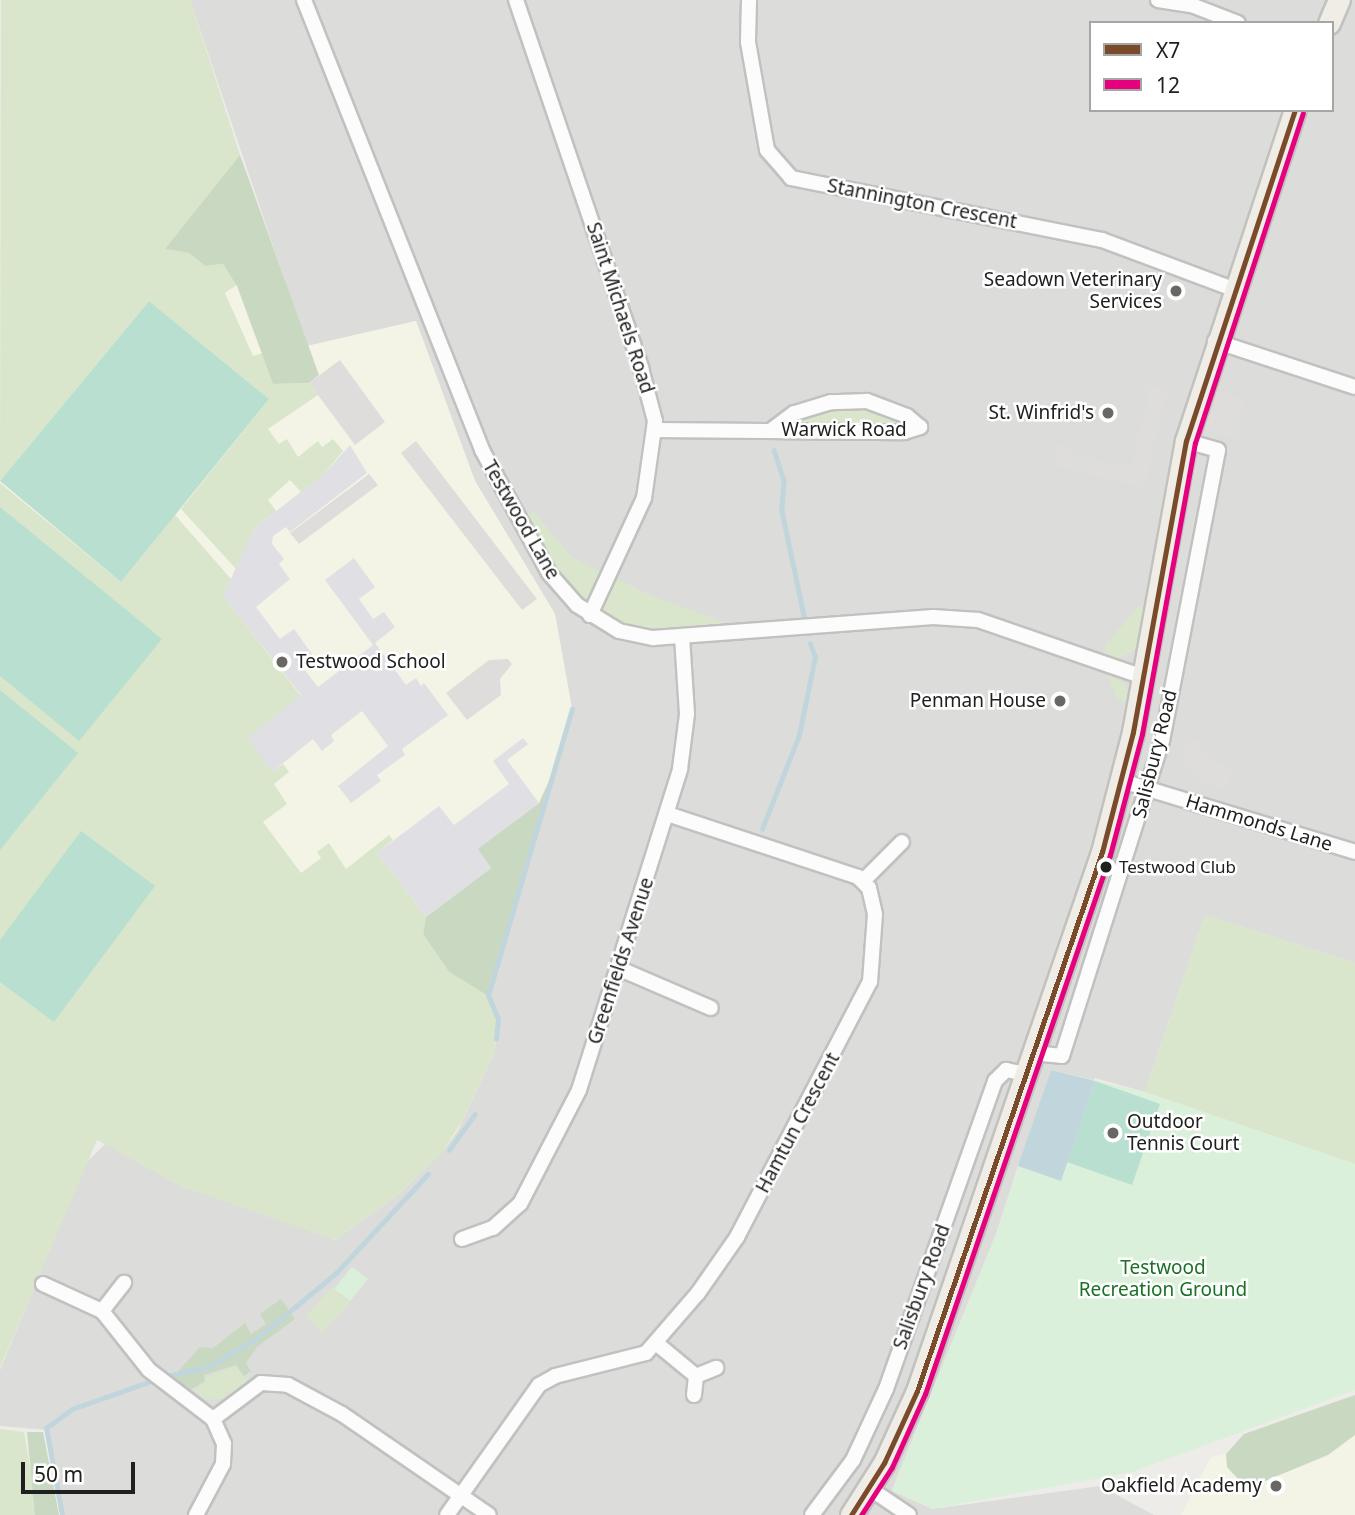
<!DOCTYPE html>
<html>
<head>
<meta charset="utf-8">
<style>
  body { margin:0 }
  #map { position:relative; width:1355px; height:1515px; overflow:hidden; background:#edece9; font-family:"Noto Sans",sans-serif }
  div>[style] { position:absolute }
  .residential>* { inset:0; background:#dcdcda }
  .education>* { inset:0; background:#f4f4e6 }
  .grass>* { inset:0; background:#d9e6cc }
  .forest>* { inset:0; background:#c9d9c1 }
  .park>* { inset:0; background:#daf0db }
  .pitch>* { inset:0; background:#b9dfd0 }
  .parking>* { inset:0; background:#dedddc }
  .plaza>* { inset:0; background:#e0dfe3 }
  .water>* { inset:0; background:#c0d6dc }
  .stream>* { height:4.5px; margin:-2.25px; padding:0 2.25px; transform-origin:2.25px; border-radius:2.25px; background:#c0d6dc }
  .roads { filter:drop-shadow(2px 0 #c1c1bf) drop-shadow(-2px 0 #c1c1bf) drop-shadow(0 2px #c1c1bf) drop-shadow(0 -2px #c1c1bf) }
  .minor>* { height:14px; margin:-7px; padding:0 7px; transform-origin:7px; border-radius:7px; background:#fcfcfc }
  .primary>* { height:21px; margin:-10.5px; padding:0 10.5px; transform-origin:10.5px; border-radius:10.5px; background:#f0ece6 }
  .bus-1>* { height:5px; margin:-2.5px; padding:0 2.5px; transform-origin:2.5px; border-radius:2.5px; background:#7a4b2a }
  .bus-2>* { height:5px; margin:-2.5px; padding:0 2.5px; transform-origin:2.5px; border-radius:2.5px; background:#e5007d }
  .dots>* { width:19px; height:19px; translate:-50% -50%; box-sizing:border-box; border:4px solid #fff; border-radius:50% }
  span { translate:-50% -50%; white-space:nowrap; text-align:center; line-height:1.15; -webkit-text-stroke:5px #fff; paint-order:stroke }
  .bus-label { font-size:17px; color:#202020 }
  .left { translate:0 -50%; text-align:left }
  .street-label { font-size:19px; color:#202020 }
  .poi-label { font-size:19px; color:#202020 }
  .right { translate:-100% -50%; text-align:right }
  .park-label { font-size:19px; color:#1a7125 }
  .legend { position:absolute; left:1089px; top:21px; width:245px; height:91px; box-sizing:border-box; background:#fff; border:2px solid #a6a6a6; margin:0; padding:9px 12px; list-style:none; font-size:21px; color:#202020 }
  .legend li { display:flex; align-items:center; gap:14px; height:35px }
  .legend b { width:35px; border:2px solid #a6a6a6 }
  .scale { position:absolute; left:21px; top:1462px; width:114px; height:32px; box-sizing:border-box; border:4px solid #202020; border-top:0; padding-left:9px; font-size:21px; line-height:24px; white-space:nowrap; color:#202020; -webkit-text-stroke:5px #fff; paint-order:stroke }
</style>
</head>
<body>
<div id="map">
  <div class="residential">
    <div style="clip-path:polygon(evenodd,190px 0,1355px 0,1355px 963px,1205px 915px,1145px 1092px,1095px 1078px,1018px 1166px,996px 1234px,892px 1490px,932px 1509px,1100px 1486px,1154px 1515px,63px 1515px,46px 1430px,0 1426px,0 1370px,85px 1164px,105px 1144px,183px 1187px,225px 1199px,498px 1019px,488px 996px,572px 709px,555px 614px,475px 481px,416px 321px,307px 346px,190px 0,1091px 23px,1332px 23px,1332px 110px,1091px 110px,1091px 23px)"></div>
  </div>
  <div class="education">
    <div style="clip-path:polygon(240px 155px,307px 346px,416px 321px,475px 481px,555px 614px,572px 709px,488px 996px,498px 1019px,495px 1051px,458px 1130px,443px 1151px,399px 1194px,335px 1240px,0 1080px,0 456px)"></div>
    <div style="clip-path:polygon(1355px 1429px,1355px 1515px,1181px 1515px,1211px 1457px)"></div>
  </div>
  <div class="grass">
    <div style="clip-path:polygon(1px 0,190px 0,240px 155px,166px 249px,189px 253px,205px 266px,223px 264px,237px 285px,225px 293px,253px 356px,263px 353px,273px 384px,309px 383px,318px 395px,268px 429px,279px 444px,287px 439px,298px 457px,318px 441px,322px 447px,333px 439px,343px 451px,323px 475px,301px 492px,290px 480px,268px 500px,276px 511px,254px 528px,237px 570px,181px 509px,269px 399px,149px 301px,0 481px)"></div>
    <div style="clip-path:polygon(862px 404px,903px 424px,792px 423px,818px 409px)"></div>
    <div style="clip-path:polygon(0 483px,121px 582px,175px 515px,232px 580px,224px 597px,301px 696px,272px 772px,283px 764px,289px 772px,274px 784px,287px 804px,263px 822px,301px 873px,321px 858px,317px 852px,329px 843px,346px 869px,389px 835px,393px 840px,377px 853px,426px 917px,423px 934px,449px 972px,488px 996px,498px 1019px,495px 1051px,461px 1123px,443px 1151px,399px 1194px,335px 1240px,183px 1187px,97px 1140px,0 1368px)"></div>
    <div style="clip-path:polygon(534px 512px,572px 557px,603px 573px,589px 600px,575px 593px,554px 563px,532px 526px,527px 514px)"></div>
    <div style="clip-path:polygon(616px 578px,652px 596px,734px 626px,663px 632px,618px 622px,602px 610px)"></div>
    <div style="clip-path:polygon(1139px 606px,1145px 609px,1139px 647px,1119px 659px,1102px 657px,1107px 643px)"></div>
    <div style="clip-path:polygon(1107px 674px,1126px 685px,1130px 704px,1118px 699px)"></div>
    <div style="clip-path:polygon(1205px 915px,1355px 963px,1355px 1164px,1145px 1092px)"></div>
    <div style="clip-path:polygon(332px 1288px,350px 1303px,322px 1333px,306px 1315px)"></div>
    <div style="clip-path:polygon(236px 1366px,247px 1381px,224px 1398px,206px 1400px,193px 1390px,206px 1382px,205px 1377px)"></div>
    <div style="clip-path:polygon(0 1429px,24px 1432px,38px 1515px,0 1515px)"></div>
  </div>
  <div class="forest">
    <div style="clip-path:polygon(240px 155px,319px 375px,309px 383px,273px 384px,237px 286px,223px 264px,205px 266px,189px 253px,165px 249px)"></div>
    <div style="clip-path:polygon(557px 763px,488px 996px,449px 972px,423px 934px,426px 917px,491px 868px,477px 849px,539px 803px)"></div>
    <div style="clip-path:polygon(281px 1299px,295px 1319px,257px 1347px,246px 1363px,251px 1371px,244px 1376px,236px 1365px,204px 1375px,205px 1381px,190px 1390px,172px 1378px,200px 1347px,213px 1348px,245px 1323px,251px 1334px,266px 1324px,260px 1314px)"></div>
    <div style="clip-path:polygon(1355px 1395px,1355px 1435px,1328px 1455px,1258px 1484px,1238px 1479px,1227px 1467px,1226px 1454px,1244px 1434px)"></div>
    <div style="clip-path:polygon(27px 1432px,43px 1432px,59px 1515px,35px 1515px)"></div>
  </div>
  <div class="park">
    <div style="clip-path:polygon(1051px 1070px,1145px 1092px,1355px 1164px,1355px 1390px,1132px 1472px,932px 1509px,892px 1491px,996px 1234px)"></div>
    <div style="clip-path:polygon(352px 1267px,368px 1279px,350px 1301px,334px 1289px)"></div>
  </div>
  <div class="pitch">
    <div style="clip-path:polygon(149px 301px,269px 399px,121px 582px,0 481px)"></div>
    <div style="clip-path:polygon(0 507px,162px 639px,79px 741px,0 676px)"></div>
    <div style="clip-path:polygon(0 690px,78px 753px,0 850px)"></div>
    <div style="clip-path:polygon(81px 831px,155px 886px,54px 1022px,0 982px,0 940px)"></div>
    <div style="clip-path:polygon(1095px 1081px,1160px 1104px,1132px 1185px,1067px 1162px)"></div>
  </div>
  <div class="parking">
    <div style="clip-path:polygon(340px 360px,385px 422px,355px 445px,309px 383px)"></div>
    <div style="clip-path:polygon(1147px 384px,1167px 390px,1144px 488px,1053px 466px,1056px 444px,1069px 448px,1068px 452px,1130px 468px,1147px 403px)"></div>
    <div style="clip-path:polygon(1216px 390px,1244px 398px,1239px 440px,1204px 430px)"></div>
    <div style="clip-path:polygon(416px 441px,537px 599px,522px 610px,401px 453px)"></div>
    <div style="clip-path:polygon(369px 474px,378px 485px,299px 544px,290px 533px)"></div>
    <div style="clip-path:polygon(508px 659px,512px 664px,500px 679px,501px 695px,467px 720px,446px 693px,489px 660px)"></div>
    <div style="clip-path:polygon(1199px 739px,1207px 757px,1232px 768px,1225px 790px,1194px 780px,1178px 748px)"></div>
  </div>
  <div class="plaza">
    <div style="clip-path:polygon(350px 445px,367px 473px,290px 532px,286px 527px,273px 536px,272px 544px,284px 559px,279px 564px,290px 579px,256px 607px,280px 639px,294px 629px,312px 654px,300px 664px,318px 687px,373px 645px,325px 580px,354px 558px,375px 587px,359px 599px,373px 619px,384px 612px,395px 627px,375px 643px,406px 685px,416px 678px,421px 686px,424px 683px,448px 715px,402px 749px,405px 755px,377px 775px,381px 781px,351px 803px,338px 786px,388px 746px,362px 711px,331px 735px,334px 741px,322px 751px,313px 739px,272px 772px,247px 738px,301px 695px,223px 596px,254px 528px,323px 475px)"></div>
    <div style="clip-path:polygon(523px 738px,528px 744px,507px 760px,539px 803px,478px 849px,491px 868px,426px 917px,377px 853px,439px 806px,454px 825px,509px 784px,493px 761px)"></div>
  </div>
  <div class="water">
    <div style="clip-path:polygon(1051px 1070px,1095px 1081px,1061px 1181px,1018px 1166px)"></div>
  </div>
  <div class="stream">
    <div style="left:774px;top:450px;width:32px;rotate:72deg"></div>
    <div style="left:784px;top:480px;width:31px;rotate:94deg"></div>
    <div style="left:782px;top:511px;width:111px;rotate:78.1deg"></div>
    <div style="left:762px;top:829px;width:101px;rotate:-68.5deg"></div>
    <div style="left:799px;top:735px;width:80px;rotate:-78.4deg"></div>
    <div style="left:815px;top:657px;width:14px;rotate:-111deg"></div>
    <div style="left:496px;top:1039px;width:20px;rotate:-84deg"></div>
    <div style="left:498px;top:1019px;width:25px;rotate:-113deg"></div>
    <div style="left:488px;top:996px;width:299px;rotate:-73.7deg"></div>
    <div style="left:449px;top:1150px;width:44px;rotate:-54.2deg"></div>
    <div style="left:162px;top:1377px;width:47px;rotate:-12.3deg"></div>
    <div style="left:208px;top:1367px;width:59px;rotate:-30.5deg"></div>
    <div style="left:259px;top:1337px;width:100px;rotate:-39.7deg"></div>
    <div style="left:336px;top:1273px;width:135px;rotate:-47.1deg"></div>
    <div style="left:62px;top:1515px;width:88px;rotate:-100.4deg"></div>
    <div style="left:46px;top:1428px;width:32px;rotate:-36deg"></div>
    <div style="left:72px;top:1409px;width:87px;rotate:-19.5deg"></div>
  </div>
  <div class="roads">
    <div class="minor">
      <div style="left:304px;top:0;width:484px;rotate:68.4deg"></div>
      <div style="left:482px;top:450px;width:140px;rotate:61.4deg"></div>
      <div style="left:549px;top:573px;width:43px;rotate:48.8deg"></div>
      <div style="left:577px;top:605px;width:49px;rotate:31.8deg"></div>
      <div style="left:619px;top:631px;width:35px;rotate:12deg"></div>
      <div style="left:653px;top:638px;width:281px;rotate:-4.3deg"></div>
      <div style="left:933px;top:617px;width:45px;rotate:3.8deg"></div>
      <div style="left:978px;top:620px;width:176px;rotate:19deg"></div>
      <div style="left:516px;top:0;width:389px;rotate:71.2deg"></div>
      <div style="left:641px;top:368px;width:55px;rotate:75.2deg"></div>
      <div style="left:655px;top:421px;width:78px;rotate:98.1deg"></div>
      <div style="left:644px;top:498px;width:129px;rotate:114.8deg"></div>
      <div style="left:749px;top:0;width:42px;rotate:91.4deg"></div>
      <div style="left:748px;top:42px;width:110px;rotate:80deg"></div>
      <div style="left:767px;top:150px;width:37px;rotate:49deg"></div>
      <div style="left:791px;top:178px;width:317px;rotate:11.3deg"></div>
      <div style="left:1102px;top:240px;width:140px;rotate:20.5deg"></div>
      <div style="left:1158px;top:0;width:36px;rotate:9deg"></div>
      <div style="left:1194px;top:6px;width:47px;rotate:21.1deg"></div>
      <div style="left:1215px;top:341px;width:147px;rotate:18.2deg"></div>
      <div style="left:655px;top:430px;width:249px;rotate:0.5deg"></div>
      <div style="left:904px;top:432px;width:17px;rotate:-17deg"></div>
      <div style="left:920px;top:427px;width:17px;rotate:-140deg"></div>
      <div style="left:907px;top:416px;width:43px;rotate:-159.4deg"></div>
      <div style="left:867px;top:401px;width:36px;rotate:178deg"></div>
      <div style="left:831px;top:402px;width:39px;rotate:163deg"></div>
      <div style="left:794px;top:413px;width:30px;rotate:143deg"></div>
      <div style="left:1122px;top:781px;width:244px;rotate:16.9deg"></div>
      <div style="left:863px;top:881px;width:55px;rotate:-45deg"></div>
      <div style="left:618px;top:968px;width:101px;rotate:23.3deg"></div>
      <div style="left:1034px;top:1053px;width:28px;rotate:6deg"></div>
      <div style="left:1062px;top:1056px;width:330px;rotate:-72.4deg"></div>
      <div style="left:1162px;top:741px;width:296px;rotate:-79.1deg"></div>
      <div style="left:1218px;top:450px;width:33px;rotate:-164deg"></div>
      <div style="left:462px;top:1239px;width:33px;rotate:-20deg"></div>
      <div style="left:493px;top:1228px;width:36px;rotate:-42deg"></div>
      <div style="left:520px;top:1204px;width:128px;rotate:-62.6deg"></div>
      <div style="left:579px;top:1090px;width:337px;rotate:-72.5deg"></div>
      <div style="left:680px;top:769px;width:55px;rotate:-82.7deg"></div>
      <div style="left:687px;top:714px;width:77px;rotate:-93.7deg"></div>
      <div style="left:43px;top:1284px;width:65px;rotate:24.6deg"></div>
      <div style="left:102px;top:1311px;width:75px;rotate:51.5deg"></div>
      <div style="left:149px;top:1370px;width:81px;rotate:37.4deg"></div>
      <div style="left:213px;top:1419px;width:27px;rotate:66deg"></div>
      <div style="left:224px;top:1444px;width:20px;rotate:93deg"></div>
      <div style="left:223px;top:1464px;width:58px;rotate:117.9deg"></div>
      <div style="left:102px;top:1311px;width:36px;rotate:-52deg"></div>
      <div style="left:656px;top:1343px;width:52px;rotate:39.5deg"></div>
      <div style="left:696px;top:1376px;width:22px;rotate:-22deg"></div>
      <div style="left:694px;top:1395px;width:19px;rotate:-84deg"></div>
      <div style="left:213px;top:1419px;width:60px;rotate:-36.9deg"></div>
      <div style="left:261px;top:1383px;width:27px;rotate:4deg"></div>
      <div style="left:288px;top:1385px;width:61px;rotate:28.2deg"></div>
      <div style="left:342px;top:1414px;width:178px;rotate:34.5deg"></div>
      <div style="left:869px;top:1488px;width:48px;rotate:34deg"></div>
      <div style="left:447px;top:1515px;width:159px;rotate:-54.7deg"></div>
      <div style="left:539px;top:1385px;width:18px;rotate:-29deg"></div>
      <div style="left:555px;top:1376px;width:94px;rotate:-14.2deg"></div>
      <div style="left:646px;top:1353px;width:79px;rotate:-49.1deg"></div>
      <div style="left:698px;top:1293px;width:68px;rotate:-55.1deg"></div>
      <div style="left:737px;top:1237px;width:288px;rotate:-62.5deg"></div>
      <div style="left:870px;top:982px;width:68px;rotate:-85.8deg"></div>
      <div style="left:875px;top:914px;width:27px;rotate:-103deg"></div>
      <div style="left:869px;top:888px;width:16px;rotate:-135deg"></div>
      <div style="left:858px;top:877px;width:200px;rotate:-161.7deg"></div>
      <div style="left:812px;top:1515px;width:69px;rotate:-53.3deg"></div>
      <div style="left:853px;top:1460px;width:78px;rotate:-65.1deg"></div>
      <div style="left:886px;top:1389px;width:327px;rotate:-70.5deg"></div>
      <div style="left:995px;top:1081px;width:16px;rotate:-45deg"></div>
      <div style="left:1006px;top:1070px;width:20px;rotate:11deg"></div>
    </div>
    <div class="primary">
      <div style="left:1329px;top:23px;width:25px;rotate:-67deg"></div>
      <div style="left:851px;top:1515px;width:62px;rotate:-57.6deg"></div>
      <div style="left:884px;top:1463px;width:79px;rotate:-65.4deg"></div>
      <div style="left:917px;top:1391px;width:570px;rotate:-71.06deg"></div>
      <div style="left:1102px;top:852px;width:124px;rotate:-75.5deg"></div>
      <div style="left:1133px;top:732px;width:296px;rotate:-79.7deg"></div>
      <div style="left:1186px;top:441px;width:348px;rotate:-71.8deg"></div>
    </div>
  </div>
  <div class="bus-1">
    <div style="left:851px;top:1515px;width:62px;rotate:-57.6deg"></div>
    <div style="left:884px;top:1463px;width:79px;rotate:-65.4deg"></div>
    <div style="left:917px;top:1391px;width:570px;rotate:-71.06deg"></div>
    <div style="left:1102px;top:852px;width:124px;rotate:-75.5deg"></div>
    <div style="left:1133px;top:732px;width:296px;rotate:-79.7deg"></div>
    <div style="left:1186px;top:441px;width:348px;rotate:-71.8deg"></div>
  </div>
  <div class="bus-2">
    <div style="left:861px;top:1515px;width:57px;rotate:-57.1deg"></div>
    <div style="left:892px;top:1467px;width:80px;rotate:-65.7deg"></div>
    <div style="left:925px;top:1394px;width:570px;rotate:-71.06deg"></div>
    <div style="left:1110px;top:855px;width:125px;rotate:-75.2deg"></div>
    <div style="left:1142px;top:734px;width:296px;rotate:-79.7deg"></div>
    <div style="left:1195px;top:443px;width:347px;rotate:-71.9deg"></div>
  </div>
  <div class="dots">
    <div style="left:1176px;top:291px;background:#686766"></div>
    <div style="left:1108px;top:413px;background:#686766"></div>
    <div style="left:282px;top:662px;background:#686766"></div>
    <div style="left:1060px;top:701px;background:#686766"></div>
    <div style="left:1106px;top:867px;background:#202020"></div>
    <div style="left:1113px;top:1133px;background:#686766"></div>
    <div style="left:1276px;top:1486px;background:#686766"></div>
  </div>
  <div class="bus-label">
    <span class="left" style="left:1119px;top:867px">Testwood Club</span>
  </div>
  <div class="street-label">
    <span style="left:922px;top:204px;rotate:11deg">Stannington Crescent</span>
    <span style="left:620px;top:308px;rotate:72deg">Saint Michaels Road</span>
    <span style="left:844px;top:430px">Warwick Road</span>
    <span style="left:521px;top:520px;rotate:60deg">Testwood Lane</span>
    <span style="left:1155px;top:754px;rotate:-76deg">Salisbury Road</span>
    <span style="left:1259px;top:823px;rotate:17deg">Hammonds Lane</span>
    <span style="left:621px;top:961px;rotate:-72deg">Greenfields Avenue</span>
    <span style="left:798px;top:1123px;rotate:-62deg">Hamtun Crescent</span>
    <span style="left:922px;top:1287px;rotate:-70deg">Salisbury Road</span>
  </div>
  <div class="poi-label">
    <span class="right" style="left:1162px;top:291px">Seadown Veterinary<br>Services</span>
    <span class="right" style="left:1094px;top:413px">St. Winfrid's</span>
    <span class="left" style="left:296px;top:662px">Testwood School</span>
    <span class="right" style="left:1046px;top:701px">Penman House</span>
    <span class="left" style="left:1127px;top:1133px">Outdoor<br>Tennis Court</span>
    <span class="right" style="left:1262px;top:1486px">Oakfield Academy</span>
  </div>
  <div class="park-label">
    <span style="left:1163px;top:1279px">Testwood<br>Recreation Ground</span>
  </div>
  <ul class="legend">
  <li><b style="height:9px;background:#7a4b2a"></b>X7</li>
  <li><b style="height:9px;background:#e5007d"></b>12</li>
  </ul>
  <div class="scale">50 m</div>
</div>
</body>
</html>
